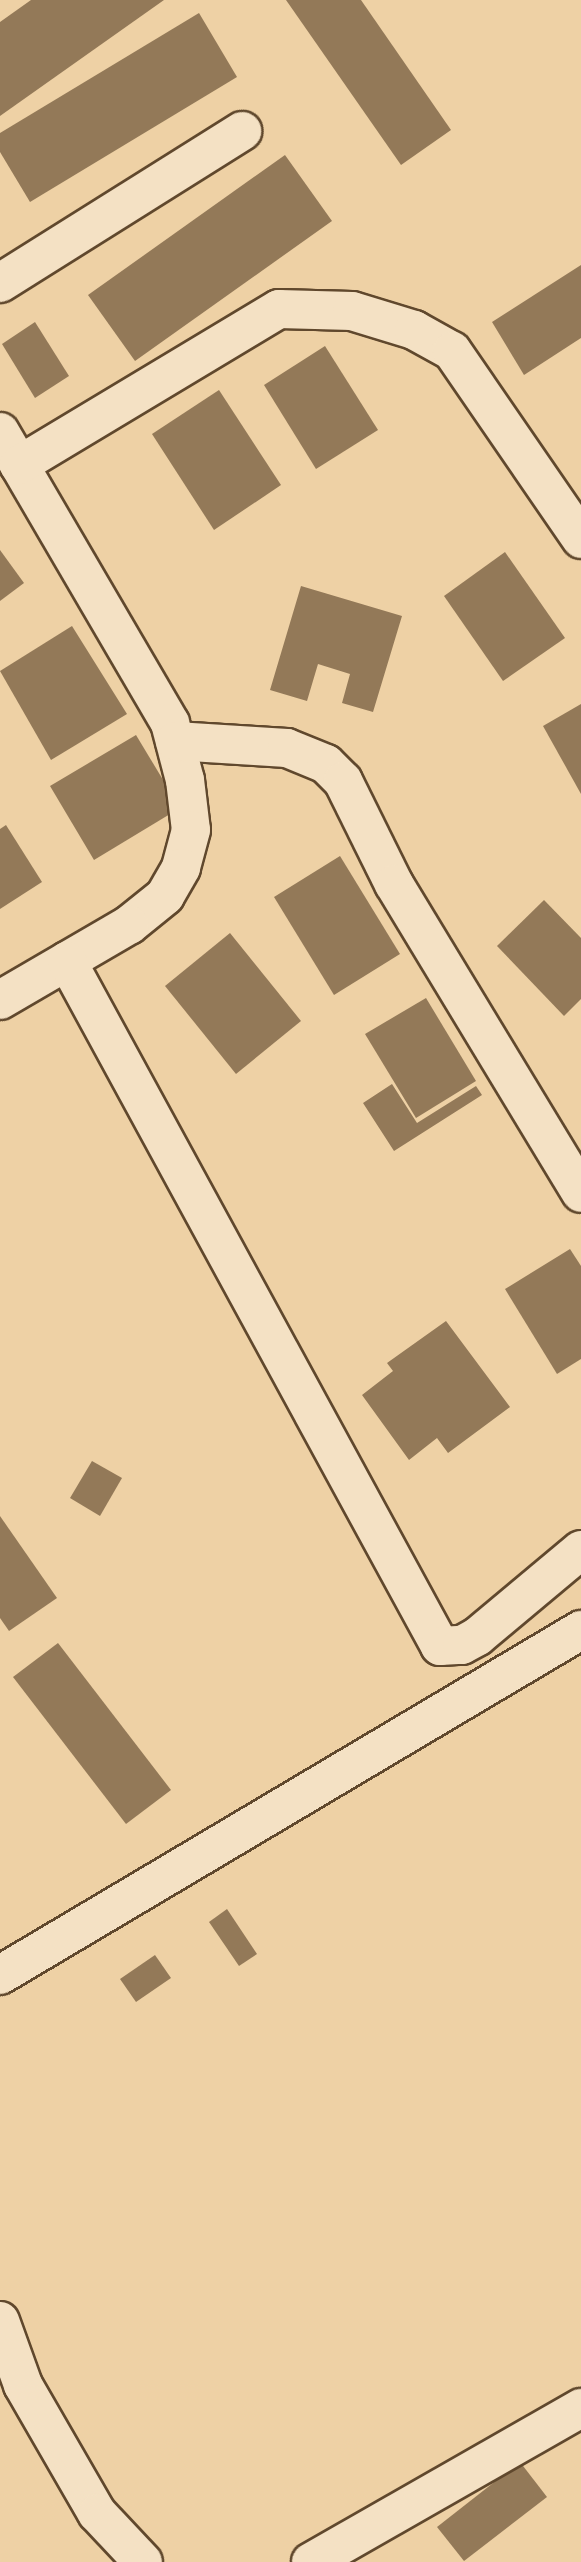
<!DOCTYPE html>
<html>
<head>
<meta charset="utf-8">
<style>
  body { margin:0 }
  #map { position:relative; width:581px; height:2562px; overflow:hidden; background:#eed1a5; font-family:"EB Garamond",serif }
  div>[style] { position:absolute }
  .building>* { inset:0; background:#937958 }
  .roads { filter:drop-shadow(2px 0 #60482d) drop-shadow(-2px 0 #60482d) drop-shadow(0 2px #60482d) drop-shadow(0 -2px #60482d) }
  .minor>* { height:38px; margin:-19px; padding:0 19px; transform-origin:19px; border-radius:19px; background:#f4e1c4 }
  span { translate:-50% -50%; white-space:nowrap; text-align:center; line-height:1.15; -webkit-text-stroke:5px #f4e1c4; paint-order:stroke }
</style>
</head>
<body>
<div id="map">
  <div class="building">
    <div style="clip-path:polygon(31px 0,164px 0,0 116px,0 22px)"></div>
    <div style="clip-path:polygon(286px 0,361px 0,451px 130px,401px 165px)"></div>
    <div style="clip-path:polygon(199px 13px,237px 77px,30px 202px,0 152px,0 133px)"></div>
    <div style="clip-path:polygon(285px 155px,332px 221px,135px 361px,88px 295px)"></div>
    <div style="clip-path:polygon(581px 265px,581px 338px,524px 375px,492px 322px)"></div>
    <div style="clip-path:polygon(35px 322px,69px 376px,35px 398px,2px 344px)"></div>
    <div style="clip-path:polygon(325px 346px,378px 430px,316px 469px,264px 385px)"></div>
    <div style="clip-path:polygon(219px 390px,281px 485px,214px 530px,152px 434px)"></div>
    <div style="clip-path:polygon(0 550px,24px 583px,0 601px)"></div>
    <div style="clip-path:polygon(505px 552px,565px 638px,503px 681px,444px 596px)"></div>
    <div style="clip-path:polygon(301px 586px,402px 616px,373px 712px,342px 703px,350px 674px,318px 664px,307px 701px,270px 690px)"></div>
    <div style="clip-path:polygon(72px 626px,127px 714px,51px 760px,0 671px)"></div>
    <div style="clip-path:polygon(581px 704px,581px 794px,543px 726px)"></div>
    <div style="clip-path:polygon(136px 735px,180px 808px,94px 860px,50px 786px)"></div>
    <div style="clip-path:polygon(6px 825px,42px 882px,0 909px,0 829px)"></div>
    <div style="clip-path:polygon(340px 856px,400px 954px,334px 995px,274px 897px)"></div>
    <div style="clip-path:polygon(544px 900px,581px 938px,581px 999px,564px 1016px,497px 946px)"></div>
    <div style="clip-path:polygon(230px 933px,301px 1021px,236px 1074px,165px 986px)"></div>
    <div style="clip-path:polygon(426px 998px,476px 1081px,416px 1118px,365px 1034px)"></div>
    <div style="clip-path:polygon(392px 1084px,417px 1123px,476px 1086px,482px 1095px,394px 1151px,363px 1103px)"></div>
    <div style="clip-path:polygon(570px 1249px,581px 1266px,581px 1359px,557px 1374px,505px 1289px)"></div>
    <div style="clip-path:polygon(446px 1321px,510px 1407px,448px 1453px,437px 1438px,409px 1460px,362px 1395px,393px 1371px,387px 1363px)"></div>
    <div style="clip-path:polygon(92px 1461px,122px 1478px,100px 1516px,70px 1498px)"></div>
    <div style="clip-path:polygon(0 1516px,57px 1598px,9px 1631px,0 1618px)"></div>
    <div style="clip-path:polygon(58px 1643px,171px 1790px,126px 1824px,13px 1677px)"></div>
    <div style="clip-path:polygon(227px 1909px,257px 1954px,239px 1966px,209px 1922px)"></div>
    <div style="clip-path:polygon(155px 1955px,171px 1978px,136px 2002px,120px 1979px)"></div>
    <div style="clip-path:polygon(520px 2462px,547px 2497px,464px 2561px,437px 2527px)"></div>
  </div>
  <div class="roads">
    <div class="minor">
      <div style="left:0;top:283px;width:286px;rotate:-32.1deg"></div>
      <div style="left:0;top:432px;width:337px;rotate:59.7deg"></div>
      <div style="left:170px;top:723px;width:59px;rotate:75.3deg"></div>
      <div style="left:185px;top:780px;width:50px;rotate:83.2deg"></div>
      <div style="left:191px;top:830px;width:39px;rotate:105deg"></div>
      <div style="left:181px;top:868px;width:32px;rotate:120deg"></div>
      <div style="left:165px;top:896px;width:46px;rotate:141.1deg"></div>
      <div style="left:129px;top:925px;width:149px;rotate:149.8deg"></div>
      <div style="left:19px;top:465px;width:303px;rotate:-31deg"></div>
      <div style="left:279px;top:309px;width:73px;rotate:1.6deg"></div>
      <div style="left:352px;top:311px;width:65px;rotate:17deg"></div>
      <div style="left:414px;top:330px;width:43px;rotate:28.9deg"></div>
      <div style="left:452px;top:351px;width:228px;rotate:55.5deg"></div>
      <div style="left:175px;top:741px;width:112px;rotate:3.6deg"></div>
      <div style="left:287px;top:748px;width:42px;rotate:22.3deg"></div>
      <div style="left:326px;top:764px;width:24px;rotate:45deg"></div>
      <div style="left:343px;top:781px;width:115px;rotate:63.7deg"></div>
      <div style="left:394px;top:884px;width:361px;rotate:58.8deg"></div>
      <div style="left:67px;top:961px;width:780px;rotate:61.43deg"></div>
      <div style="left:440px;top:1646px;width:22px;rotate:-3deg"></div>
      <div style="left:462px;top:1645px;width:18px;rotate:-29deg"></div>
      <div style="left:478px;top:1636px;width:134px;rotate:-39.9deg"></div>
      <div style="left:0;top:1975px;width:676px;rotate:-30.7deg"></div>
      <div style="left:0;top:2321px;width:68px;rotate:70.2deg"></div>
      <div style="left:23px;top:2385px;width:148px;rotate:60deg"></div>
      <div style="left:97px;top:2513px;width:67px;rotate:46.8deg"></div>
      <div style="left:311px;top:2562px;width:311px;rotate:-29.7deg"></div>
    </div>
  </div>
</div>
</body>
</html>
